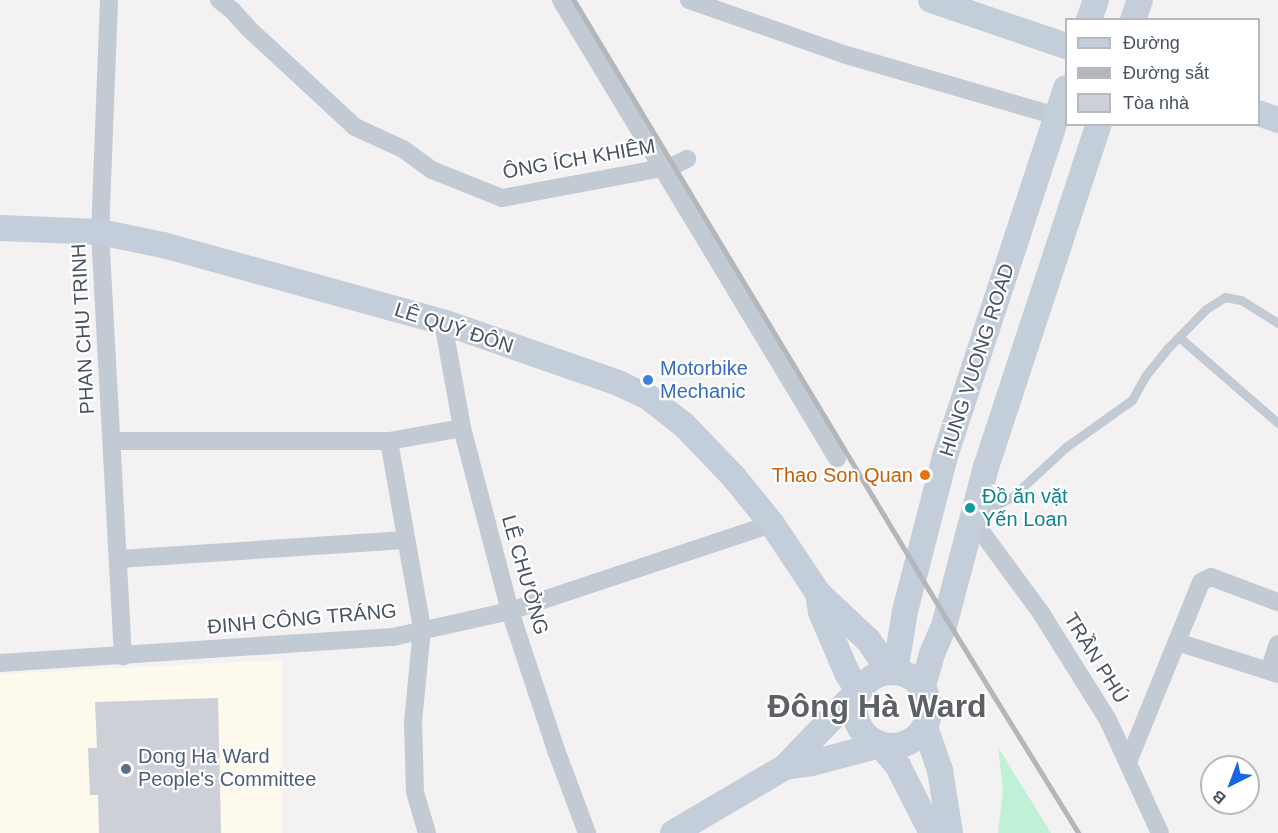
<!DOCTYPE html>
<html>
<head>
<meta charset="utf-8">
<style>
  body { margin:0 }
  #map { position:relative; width:1278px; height:833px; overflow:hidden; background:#f3f1f1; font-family:Helvetica,sans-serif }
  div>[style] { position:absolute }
  .commercial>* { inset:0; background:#fdf9ec }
  .green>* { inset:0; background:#c0f1d6 }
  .building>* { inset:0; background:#cdd0d6 }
  .lane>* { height:9px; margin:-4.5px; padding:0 4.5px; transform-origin:4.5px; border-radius:4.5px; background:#c2cad3 }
  .street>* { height:18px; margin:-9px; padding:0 9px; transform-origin:9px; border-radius:9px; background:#c2cad3 }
  .secondary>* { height:26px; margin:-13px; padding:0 13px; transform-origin:13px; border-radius:13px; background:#c4cdda }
  .secondary>.ring { margin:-13px; padding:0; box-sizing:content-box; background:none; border:26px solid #c4cdda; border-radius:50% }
  .rail>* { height:4.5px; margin:-2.25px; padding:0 2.25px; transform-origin:2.25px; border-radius:2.25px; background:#b3b6bb }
  .dots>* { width:16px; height:16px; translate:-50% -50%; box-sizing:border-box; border:3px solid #fff; border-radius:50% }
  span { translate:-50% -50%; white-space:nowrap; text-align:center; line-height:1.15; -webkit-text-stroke:4.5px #fff; paint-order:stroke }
  .street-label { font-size:20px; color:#48535f }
  .shop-label { font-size:20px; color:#366cbe }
  .left { translate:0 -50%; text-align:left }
  .food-label { font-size:20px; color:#c56008 }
  .right { translate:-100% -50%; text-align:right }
  .culture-label { font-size:20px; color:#0d838f }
  .service-label { font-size:20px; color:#4e5e75 }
  .town-label { font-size:32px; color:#5d6166; font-weight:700 }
  .legend { position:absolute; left:1065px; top:18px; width:195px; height:108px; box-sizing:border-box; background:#fff; border:2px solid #b6babf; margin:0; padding:8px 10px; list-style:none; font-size:18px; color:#48535f }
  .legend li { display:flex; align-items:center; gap:12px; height:30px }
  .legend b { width:30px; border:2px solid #b6babf }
  .north { position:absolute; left:1200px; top:755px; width:60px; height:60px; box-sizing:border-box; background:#fff; border:2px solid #b6babf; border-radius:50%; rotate:222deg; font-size:16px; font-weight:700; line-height:24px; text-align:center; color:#48535f }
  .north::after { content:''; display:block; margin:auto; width:21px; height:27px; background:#1665e8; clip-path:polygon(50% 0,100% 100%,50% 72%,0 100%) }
</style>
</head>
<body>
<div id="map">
  <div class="commercial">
    <div style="clip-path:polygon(282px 660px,282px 833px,0 833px,0 674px)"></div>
  </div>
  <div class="green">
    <div style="clip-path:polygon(998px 747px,1051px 833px,998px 833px,1003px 791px)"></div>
  </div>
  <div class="building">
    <div style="clip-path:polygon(218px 698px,221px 833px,99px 833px,98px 795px,90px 795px,88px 748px,97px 748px,95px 702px)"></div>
  </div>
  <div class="lane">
    <div style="left:1179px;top:337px;width:131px;rotate:41deg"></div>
    <div style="left:979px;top:515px;width:39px;rotate:-29deg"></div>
    <div style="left:1013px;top:496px;width:72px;rotate:-42.8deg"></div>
    <div style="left:1066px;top:447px;width:81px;rotate:-35.5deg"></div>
    <div style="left:1132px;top:400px;width:29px;rotate:-61deg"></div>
    <div style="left:1146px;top:375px;width:33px;rotate:-51deg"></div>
    <div style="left:1167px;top:349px;width:56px;rotate:-45.7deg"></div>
    <div style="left:1206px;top:309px;width:22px;rotate:-32deg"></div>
    <div style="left:1225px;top:297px;width:16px;rotate:11deg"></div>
    <div style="left:1241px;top:300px;width:44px;rotate:31.9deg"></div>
  </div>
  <div class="street">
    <div style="left:109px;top:0;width:232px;rotate:92.2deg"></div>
    <div style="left:100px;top:232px;width:425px;rotate:86.9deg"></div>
    <div style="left:219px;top:0;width:16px;rotate:38deg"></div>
    <div style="left:232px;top:10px;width:24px;rotate:48deg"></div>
    <div style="left:248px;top:28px;width:146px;rotate:42.8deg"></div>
    <div style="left:355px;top:127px;width:53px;rotate:24.6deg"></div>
    <div style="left:403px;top:149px;width:36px;rotate:36deg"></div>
    <div style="left:432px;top:170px;width:75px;rotate:21.8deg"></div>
    <div style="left:502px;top:198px;width:174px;rotate:-10.6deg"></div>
    <div style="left:673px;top:166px;width:16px;rotate:-27deg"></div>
    <div style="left:561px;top:0;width:535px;rotate:58.93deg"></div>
    <div style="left:689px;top:0;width:163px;rotate:19.3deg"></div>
    <div style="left:843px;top:54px;width:223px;rotate:16.2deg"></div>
    <div style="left:443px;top:322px;width:108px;rotate:79.8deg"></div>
    <div style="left:462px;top:428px;width:189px;rotate:75.3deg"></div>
    <div style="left:510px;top:611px;width:146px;rotate:71.7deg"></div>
    <div style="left:556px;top:750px;width:89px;rotate:69.5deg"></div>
    <div style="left:112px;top:441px;width:277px"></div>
    <div style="left:389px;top:441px;width:74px;rotate:-10.1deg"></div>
    <div style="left:389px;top:441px;width:191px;rotate:80deg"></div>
    <div style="left:422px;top:629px;width:93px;rotate:95.5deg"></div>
    <div style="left:413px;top:722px;width:70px;rotate:88.4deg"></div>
    <div style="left:415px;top:792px;width:43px;rotate:73.7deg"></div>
    <div style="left:972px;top:519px;width:117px;rotate:53.7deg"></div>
    <div style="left:1041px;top:613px;width:126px;rotate:57.9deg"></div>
    <div style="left:1108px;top:720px;width:124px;rotate:65.3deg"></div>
    <div style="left:119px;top:559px;width:287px;rotate:-3.8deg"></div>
    <div style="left:1177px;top:642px;width:106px;rotate:17.6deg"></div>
    <div style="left:0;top:663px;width:394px;rotate:-3.8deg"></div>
    <div style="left:393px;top:637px;width:120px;rotate:-12.5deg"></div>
    <div style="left:510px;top:611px;width:276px;rotate:-18.4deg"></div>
    <div style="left:1269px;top:671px;width:28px;rotate:-72deg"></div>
    <div style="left:1128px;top:762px;width:194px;rotate:-67.9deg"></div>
    <div style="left:1201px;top:582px;width:11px;rotate:-27deg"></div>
    <div style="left:1211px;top:577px;width:72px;rotate:20.5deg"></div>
  </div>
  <div class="secondary">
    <div style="left:931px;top:0;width:143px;rotate:18.8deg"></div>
    <div style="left:1089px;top:20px;width:21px;rotate:-71deg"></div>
    <div style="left:1133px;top:20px;width:21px;rotate:-71deg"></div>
    <div style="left:1258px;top:113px;width:21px;rotate:19deg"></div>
    <div style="left:0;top:228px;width:100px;rotate:2.3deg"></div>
    <div style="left:100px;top:232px;width:64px;rotate:11.7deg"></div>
    <div style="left:163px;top:245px;width:290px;rotate:15.4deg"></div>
    <div style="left:443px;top:322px;width:185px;rotate:19.2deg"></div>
    <div style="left:618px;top:383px;width:33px;rotate:25deg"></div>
    <div style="left:648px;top:397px;width:46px;rotate:37.9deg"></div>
    <div style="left:684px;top:425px;width:71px;rotate:46.1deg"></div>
    <div style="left:733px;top:476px;width:62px;rotate:50.9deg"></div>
    <div style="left:772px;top:524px;width:83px;rotate:56.3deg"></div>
    <div style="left:818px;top:593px;width:69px;rotate:43.2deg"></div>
    <div style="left:868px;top:640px;width:28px;rotate:55deg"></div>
    <div style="left:884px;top:663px;width:14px;rotate:39deg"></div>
    <div style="left:895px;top:672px;width:62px;rotate:-80.7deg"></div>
    <div style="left:905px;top:611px;width:163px;rotate:-75.5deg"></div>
    <div style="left:946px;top:453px;width:384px;rotate:-71.8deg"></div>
    <div class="ring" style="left:855px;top:672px;width:48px;height:48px"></div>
    <div style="left:922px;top:689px;width:36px;rotate:-74deg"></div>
    <div style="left:932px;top:654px;width:30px;rotate:-67deg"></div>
    <div style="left:944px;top:626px;width:164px;rotate:-75.2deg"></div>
    <div style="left:986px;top:467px;width:361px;rotate:-71.8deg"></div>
    <div style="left:925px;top:727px;width:46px;rotate:70.8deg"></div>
    <div style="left:940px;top:770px;width:64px;rotate:81deg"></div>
    <div style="left:785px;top:767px;width:27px;rotate:-8deg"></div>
    <div style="left:812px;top:763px;width:70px;rotate:-14.8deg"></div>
    <div style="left:880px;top:745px;width:28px;rotate:49deg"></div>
    <div style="left:898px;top:766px;width:75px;rotate:63.1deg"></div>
    <div style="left:673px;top:833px;width:130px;rotate:-30.5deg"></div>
    <div style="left:785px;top:767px;width:105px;rotate:-46.2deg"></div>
    <div style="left:858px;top:691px;width:21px;rotate:-121deg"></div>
    <div style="left:847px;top:673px;width:66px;rotate:-113.1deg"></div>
    <div style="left:821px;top:612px;width:19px;rotate:-99deg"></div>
  </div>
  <div class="rail">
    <div style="left:574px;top:0;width:721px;rotate:58.95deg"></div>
    <div style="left:946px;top:618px;width:253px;rotate:58.3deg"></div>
  </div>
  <div class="dots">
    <div style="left:648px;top:380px;background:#3f7fe0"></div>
    <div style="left:925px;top:475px;background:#e8710a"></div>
    <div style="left:970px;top:508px;background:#0f9aa8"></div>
    <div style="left:126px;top:769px;background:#5c6f8a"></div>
  </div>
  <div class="street-label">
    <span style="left:579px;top:159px;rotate:-10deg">ÔNG ÍCH KHIÊM</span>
    <span style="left:454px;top:328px;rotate:18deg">LÊ QUÝ ĐÔN</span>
    <span style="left:83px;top:329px;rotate:-93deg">PHAN CHU TRINH</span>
    <span style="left:977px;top:360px;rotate:-72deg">HUNG VUONG ROAD</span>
    <span style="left:525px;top:575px;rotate:74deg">LÊ CHƯỞNG</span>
    <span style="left:302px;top:619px;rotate:-5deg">ĐINH CÔNG TRÁNG</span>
    <span style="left:1096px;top:658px;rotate:58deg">TRẦN PHÚ</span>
  </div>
  <div class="shop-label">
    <span class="left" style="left:660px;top:380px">Motorbike<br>Mechanic</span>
  </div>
  <div class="food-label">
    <span class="right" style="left:913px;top:475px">Thao Son Quan</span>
  </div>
  <div class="culture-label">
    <span class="left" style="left:982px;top:508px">Đồ ăn vặt<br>Yến Loan</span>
  </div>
  <div class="service-label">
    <span class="left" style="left:138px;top:768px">Dong Ha Ward<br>People's Committee</span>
  </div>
  <div class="town-label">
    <span style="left:877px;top:706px">Đông Hà Ward</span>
  </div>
  <ul class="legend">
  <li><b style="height:8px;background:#c4cdda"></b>Đường</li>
  <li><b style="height:8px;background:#b3b6bb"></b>Đường sắt</li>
  <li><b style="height:16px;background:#cdd0d6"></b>Tòa nhà</li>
  </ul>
  <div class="north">B</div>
</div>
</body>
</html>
